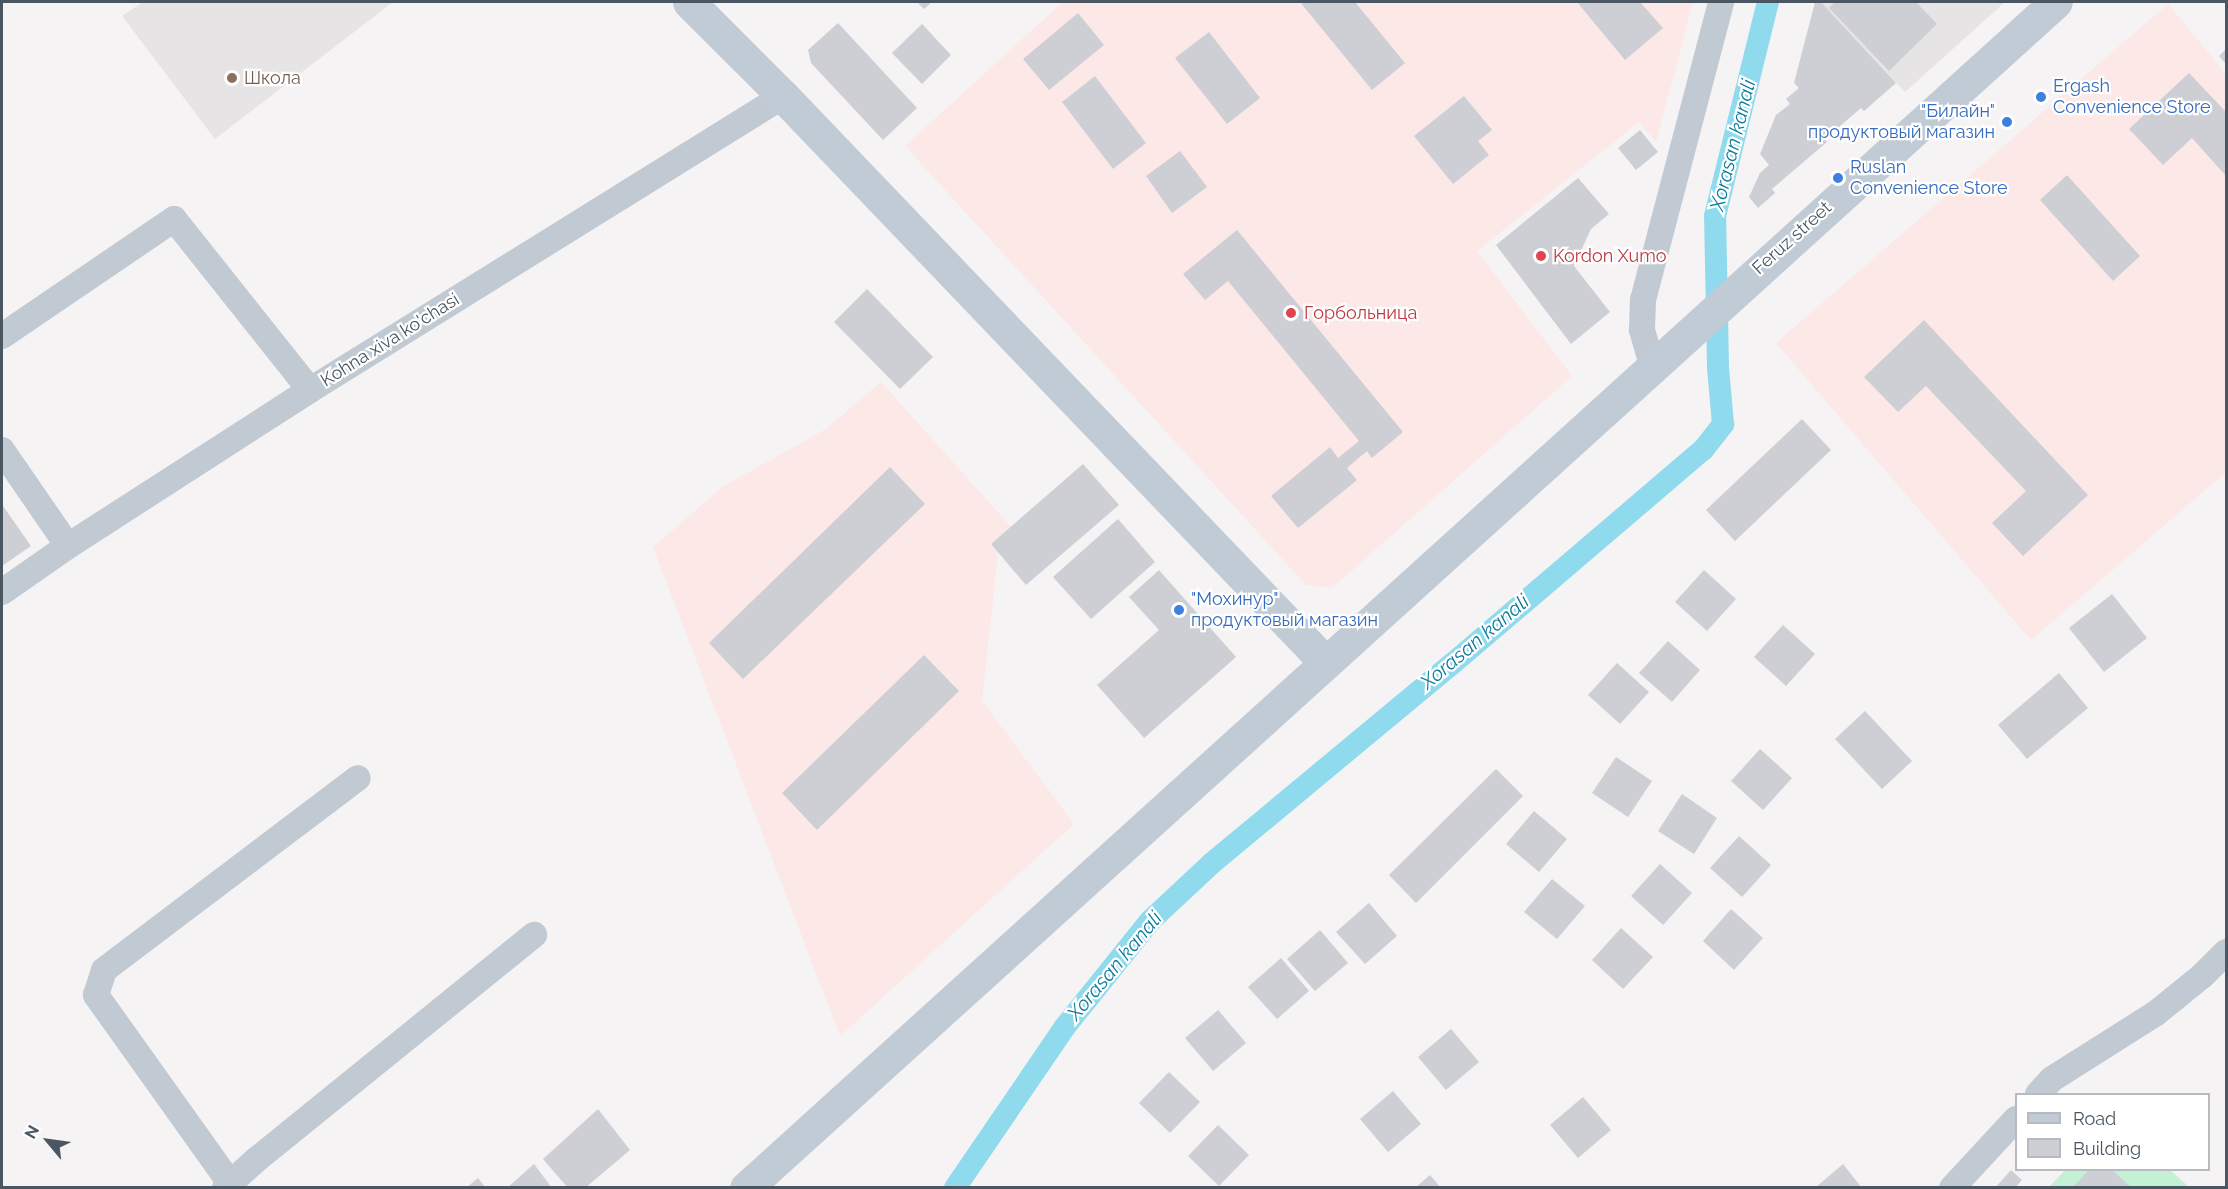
<!DOCTYPE html>
<html>
<head>
<meta charset="utf-8">
<style>
  body { margin:0 }
  #map { position:relative; width:2228px; height:1189px; overflow:hidden; background:#f5f3f3; font-family:Raleway,sans-serif }
  div>[style] { position:absolute }
  .education>* { inset:0; background:#e6e4e5 }
  .medical>* { inset:0; background:#fce8e6 }
  .green>* { inset:0; background:#c3f1d5 }
  .canal>* { height:22px; margin:-11px; padding:0 11px; transform-origin:11px; border-radius:11px; background:#90daee }
  .building>* { inset:0; background:#cdcfd5 }
  .street>* { height:26px; margin:-13px; padding:0 13px; transform-origin:13px; border-radius:13px; background:#c1cad2 }
  .secondary>* { height:33px; margin:-16.5px; padding:0 16.5px; transform-origin:16.5px; border-radius:16.5px; background:#c1cbd6 }
  .dots>* { width:16px; height:16px; translate:-50% -50%; box-sizing:border-box; border:3px solid #fff; border-radius:50% }
  span { translate:-50% -50%; white-space:nowrap; text-align:center; line-height:1.15; -webkit-text-stroke:4.5px #fff; paint-order:stroke }
  .education-label { font-size:18px; color:#785e54 }
  .left { translate:0 -50%; text-align:left }
  .shop-label { font-size:18px; color:#366cbe }
  .right { translate:-100% -50%; text-align:right }
  .street-label { font-size:18px; color:#4a5661 }
  .health-label { font-size:18px; color:#be3a42 }
  .water-label { font-size:20px; color:#0c7c9b; font-style:italic }
  .frame { position:absolute; inset:0; border:3px solid #4a5661; pointer-events:none }
  .legend { position:absolute; left:2015px; top:1093px; width:195px; height:78px; box-sizing:border-box; background:#fff; border:2px solid #b7bbc0; margin:0; padding:8px 10px; list-style:none; font-size:18px; color:#4a5661 }
  .legend li { display:flex; align-items:center; gap:12px; height:30px }
  .legend b { width:30px; border:2px solid #b7bbc0 }
  .north { position:absolute; left:18px; top:1111px; width:60px; height:60px; -webkit-text-stroke:4px #fff; paint-order:stroke; rotate:299deg; font-size:16px; font-weight:700; line-height:24px; text-align:center; color:#4a5661 }
  .north::after { content:''; display:block; margin:auto; width:21px; height:27px; background:#4a5661; clip-path:polygon(50% 0,100% 100%,50% 72%,0 100%) }
</style>
</head>
<body>
<div id="map">
  <div class="education">
    <div style="clip-path:polygon(143px 2px,393px 2px,215px 139px,122px 16px)"></div>
    <div style="clip-path:polygon(1821px 2px,2005px 2px,1905px 92px)"></div>
  </div>
  <div class="medical">
    <div style="clip-path:polygon(1063px 2px,1693px 2px,1656px 142px,1639px 122px,1477px 251px,1572px 376px,1332px 588px,1306px 585px,905px 146px)"></div>
    <div style="clip-path:polygon(2168px 4px,2226px 74px,2226px 472px,2031px 640px,1776px 343px)"></div>
    <div style="clip-path:polygon(881px 382px,1011px 527px,991px 544px,998px 552px,982px 701px,1074px 824px,840px 1036px,653px 547px,724px 486px,826px 429px)"></div>
  </div>
  <div class="green">
    <div style="clip-path:polygon(2065px 1170px,2170px 1170px,2189px 1187px,2048px 1188px)"></div>
  </div>
  <div class="canal">
    <div style="left:955px;top:1188px;width:194px;rotate:-55.7deg"></div>
    <div style="left:1064px;top:1028px;width:137px;rotate:-51.2deg"></div>
    <div style="left:1150px;top:921px;width:85px;rotate:-43.1deg"></div>
    <div style="left:1212px;top:863px;width:312px;rotate:-39.7deg"></div>
    <div style="left:1452px;top:664px;width:330px;rotate:-40.5deg"></div>
    <div style="left:1703px;top:450px;width:33px;rotate:-52deg"></div>
    <div style="left:1723px;top:424px;width:56px;rotate:-95.1deg"></div>
    <div style="left:1718px;top:368px;width:152px;rotate:-91.1deg"></div>
    <div style="left:1715px;top:216px;width:220px;rotate:-76.1deg"></div>
  </div>
  <div class="building">
    <div style="clip-path:polygon(917px 2px,932px 2px,924px 9px)"></div>
    <div style="clip-path:polygon(1300px 2px,1355px 2px,1405px 63px,1372px 90px)"></div>
    <div style="clip-path:polygon(1577px 2px,1640px 2px,1663px 28px,1625px 60px)"></div>
    <div style="clip-path:polygon(1815px 2px,1821px 2px,1896px 83px,1864px 111px,1861px 108px,1825px 139px,1827px 142px,1772px 189px,1775px 193px,1758px 208px,1749px 197px,1760px 173px,1769px 165px,1760px 154px,1776px 115px,1790px 104px,1786px 99px,1799px 88px,1794px 83px)"></div>
    <div style="clip-path:polygon(1835px 2px,1916px 2px,1937px 24px,1889px 71px,1829px 8px)"></div>
    <div style="clip-path:polygon(1078px 13px,1104px 45px,1049px 90px,1023px 59px)"></div>
    <div style="clip-path:polygon(838px 23px,917px 108px,883px 140px,811px 63px,808px 50px)"></div>
    <div style="clip-path:polygon(922px 24px,951px 55px,922px 84px,892px 53px)"></div>
    <div style="clip-path:polygon(1209px 32px,1260px 98px,1227px 124px,1175px 58px)"></div>
    <div style="clip-path:polygon(2226px 49px,2226px 64px,2219px 56px)"></div>
    <div style="clip-path:polygon(2189px 73px,2226px 112px,2226px 176px,2192px 138px,2163px 165px,2129px 129px)"></div>
    <div style="clip-path:polygon(1095px 76px,1146px 143px,1113px 169px,1062px 102px)"></div>
    <div style="clip-path:polygon(1464px 96px,1492px 130px,1478px 141px,1489px 155px,1453px 184px,1414px 136px)"></div>
    <div style="clip-path:polygon(1640px 130px,1658px 152px,1636px 170px,1618px 148px)"></div>
    <div style="clip-path:polygon(1180px 151px,1207px 187px,1172px 213px,1146px 176px)"></div>
    <div style="clip-path:polygon(2067px 175px,2140px 256px,2113px 281px,2040px 200px)"></div>
    <div style="clip-path:polygon(1578px 178px,1609px 214px,1591px 229px,1574px 266px,1610px 312px,1571px 344px,1496px 245px)"></div>
    <div style="clip-path:polygon(1237px 230px,1403px 432px,1372px 458px,1367px 451px,1347px 468px,1357px 480px,1298px 528px,1271px 496px,1330px 447px,1338px 458px,1359px 441px,1228px 281px,1205px 300px,1183px 274px)"></div>
    <div style="clip-path:polygon(867px 289px,933px 357px,900px 389px,834px 322px)"></div>
    <div style="clip-path:polygon(1924px 320px,2088px 495px,2023px 556px,1992px 523px,2026px 491px,1926px 386px,1898px 412px,1864px 377px)"></div>
    <div style="clip-path:polygon(1802px 419px,1831px 450px,1735px 541px,1706px 510px)"></div>
    <div style="clip-path:polygon(1083px 464px,1119px 505px,1026px 585px,991px 544px)"></div>
    <div style="clip-path:polygon(890px 467px,925px 504px,743px 679px,709px 643px)"></div>
    <div style="clip-path:polygon(3px 506px,31px 546px,2px 566px,2px 507px)"></div>
    <div style="clip-path:polygon(1118px 519px,1155px 562px,1091px 619px,1053px 577px)"></div>
    <div style="clip-path:polygon(1159px 570px,1236px 657px,1144px 738px,1097px 685px,1159px 630px,1129px 597px)"></div>
    <div style="clip-path:polygon(1704px 570px,1736px 599px,1707px 631px,1675px 602px)"></div>
    <div style="clip-path:polygon(2112px 594px,2147px 638px,2104px 672px,2069px 628px)"></div>
    <div style="clip-path:polygon(1783px 625px,1815px 654px,1786px 686px,1754px 657px)"></div>
    <div style="clip-path:polygon(1668px 641px,1700px 670px,1672px 702px,1639px 673px)"></div>
    <div style="clip-path:polygon(924px 655px,959px 691px,817px 830px,782px 793px)"></div>
    <div style="clip-path:polygon(1617px 663px,1649px 692px,1620px 724px,1588px 695px)"></div>
    <div style="clip-path:polygon(2059px 673px,2088px 708px,2027px 759px,1998px 725px)"></div>
    <div style="clip-path:polygon(1865px 711px,1912px 761px,1882px 789px,1835px 739px)"></div>
    <div style="clip-path:polygon(1760px 749px,1792px 778px,1763px 810px,1731px 781px)"></div>
    <div style="clip-path:polygon(1616px 757px,1652px 781px,1628px 817px,1592px 793px)"></div>
    <div style="clip-path:polygon(1496px 769px,1523px 796px,1416px 903px,1389px 875px)"></div>
    <div style="clip-path:polygon(1682px 794px,1717px 818px,1694px 854px,1658px 831px)"></div>
    <div style="clip-path:polygon(1534px 811px,1567px 839px,1539px 872px,1506px 844px)"></div>
    <div style="clip-path:polygon(1739px 836px,1771px 865px,1742px 897px,1710px 868px)"></div>
    <div style="clip-path:polygon(1660px 864px,1692px 893px,1663px 925px,1631px 896px)"></div>
    <div style="clip-path:polygon(1552px 879px,1585px 906px,1557px 939px,1524px 912px)"></div>
    <div style="clip-path:polygon(1369px 903px,1397px 936px,1365px 964px,1336px 932px)"></div>
    <div style="clip-path:polygon(1731px 909px,1763px 938px,1734px 970px,1703px 941px)"></div>
    <div style="clip-path:polygon(1621px 928px,1653px 957px,1623px 989px,1592px 960px)"></div>
    <div style="clip-path:polygon(1320px 930px,1348px 963px,1315px 991px,1287px 959px)"></div>
    <div style="clip-path:polygon(1281px 958px,1309px 991px,1277px 1019px,1248px 987px)"></div>
    <div style="clip-path:polygon(1218px 1010px,1246px 1043px,1213px 1071px,1185px 1038px)"></div>
    <div style="clip-path:polygon(1451px 1029px,1479px 1062px,1446px 1090px,1418px 1057px)"></div>
    <div style="clip-path:polygon(1169px 1072px,1200px 1102px,1170px 1133px,1139px 1103px)"></div>
    <div style="clip-path:polygon(1393px 1091px,1421px 1124px,1388px 1152px,1360px 1119px)"></div>
    <div style="clip-path:polygon(1583px 1097px,1611px 1130px,1578px 1158px,1550px 1125px)"></div>
    <div style="clip-path:polygon(598px 1109px,630px 1150px,585px 1188px,568px 1188px,543px 1159px)"></div>
    <div style="clip-path:polygon(1218px 1125px,1249px 1155px,1219px 1186px,1188px 1156px)"></div>
    <div style="clip-path:polygon(534px 1164px,552px 1188px,507px 1188px)"></div>
    <div style="clip-path:polygon(1843px 1164px,1862px 1188px,1815px 1188px)"></div>
    <div style="clip-path:polygon(2011px 1170px,2022px 1180px,2015px 1188px,1995px 1188px)"></div>
    <div style="clip-path:polygon(2089px 1170px,2112px 1170px,2132px 1188px,2072px 1188px)"></div>
    <div style="clip-path:polygon(1430px 1175px,1441px 1188px,1415px 1188px)"></div>
    <div style="clip-path:polygon(478px 1178px,486px 1188px,466px 1188px)"></div>
  </div>
  <div class="street">
    <div style="left:2px;top:336px;width:208px;rotate:-34.2deg"></div>
    <div style="left:174px;top:219px;width:218px;rotate:51.5deg"></div>
    <div style="left:1652px;top:365px;width:37px;rotate:-106deg"></div>
    <div style="left:1642px;top:329px;width:29px;rotate:-88deg"></div>
    <div style="left:1643px;top:300px;width:308px;rotate:-75.3deg"></div>
    <div style="left:2px;top:450px;width:116px;rotate:55.5deg"></div>
    <div style="left:2px;top:592px;width:80px;rotate:-34.9deg"></div>
    <div style="left:68px;top:546px;width:288px;rotate:-32.8deg"></div>
    <div style="left:310px;top:390px;width:557px;rotate:-31.86deg"></div>
    <div style="left:2038px;top:1094px;width:21px;rotate:-47deg"></div>
    <div style="left:2052px;top:1079px;width:122px;rotate:-32.3deg"></div>
    <div style="left:2155px;top:1014px;width:60px;rotate:-39deg"></div>
    <div style="left:2202px;top:976px;width:34px;rotate:-45deg"></div>
    <div style="left:230px;top:1183px;width:231px;rotate:-125.5deg"></div>
    <div style="left:96px;top:995px;width:26px;rotate:-72deg"></div>
    <div style="left:104px;top:970px;width:318px;rotate:-37.1deg"></div>
    <div style="left:225px;top:1188px;width:42px;rotate:-42.1deg"></div>
    <div style="left:256px;top:1160px;width:358px;rotate:-39deg"></div>
    <div style="left:1952px;top:1188px;width:94px;rotate:-47.2deg"></div>
  </div>
  <div class="secondary">
    <div style="left:689px;top:2px;width:133px;rotate:45deg"></div>
    <div style="left:783px;top:96px;width:784px;rotate:46.24deg"></div>
    <div style="left:746px;top:1188px;width:1767px;rotate:-42.16deg"></div>
  </div>
  <div class="dots">
    <div style="left:232px;top:78px;background:#8d6e63"></div>
    <div style="left:2041px;top:97px;background:#3f7fe0"></div>
    <div style="left:2007px;top:122px;background:#3f7fe0"></div>
    <div style="left:1838px;top:178px;background:#3f7fe0"></div>
    <div style="left:1541px;top:256px;background:#e0444e"></div>
    <div style="left:1291px;top:313px;background:#e0444e"></div>
    <div style="left:1179px;top:610px;background:#3f7fe0"></div>
  </div>
  <div class="education-label">
    <span class="left" style="left:244px;top:78px">Школа</span>
  </div>
  <div class="shop-label">
    <span class="left" style="left:2053px;top:97px">Ergash<br>Convenience Store</span>
    <span class="right" style="left:1995px;top:122px">"Билайн"<br>продуктовый магазин</span>
    <span class="left" style="left:1850px;top:178px">Ruslan<br>Convenience Store</span>
    <span class="left" style="left:1191px;top:610px">"Мохинур"<br>продуктовый магазин</span>
  </div>
  <div class="street-label">
    <span style="left:1792px;top:238px;rotate:-42deg">Feruz street</span>
    <span style="left:390px;top:340px;rotate:-32deg">Kohna xiva ko'chasi</span>
  </div>
  <div class="health-label">
    <span class="left" style="left:1553px;top:256px">Kordon Xumo</span>
    <span class="left" style="left:1304px;top:313px">Горбольница</span>
  </div>
  <div class="water-label">
    <span style="left:1733px;top:145px;rotate:-76deg">Xorasan kanali</span>
    <span style="left:1475px;top:642px;rotate:-40deg">Xorasan kanali</span>
    <span style="left:1115px;top:966px;rotate:-50deg">Xorasan kanali</span>
  </div>
  <div class="frame"></div>
  <ul class="legend">
  <li><b style="height:8px;background:#c1cbd6"></b>Road</li>
  <li><b style="height:16px;background:#cdcfd5"></b>Building</li>
  </ul>
  <div class="north">N</div>
</div>
</body>
</html>
